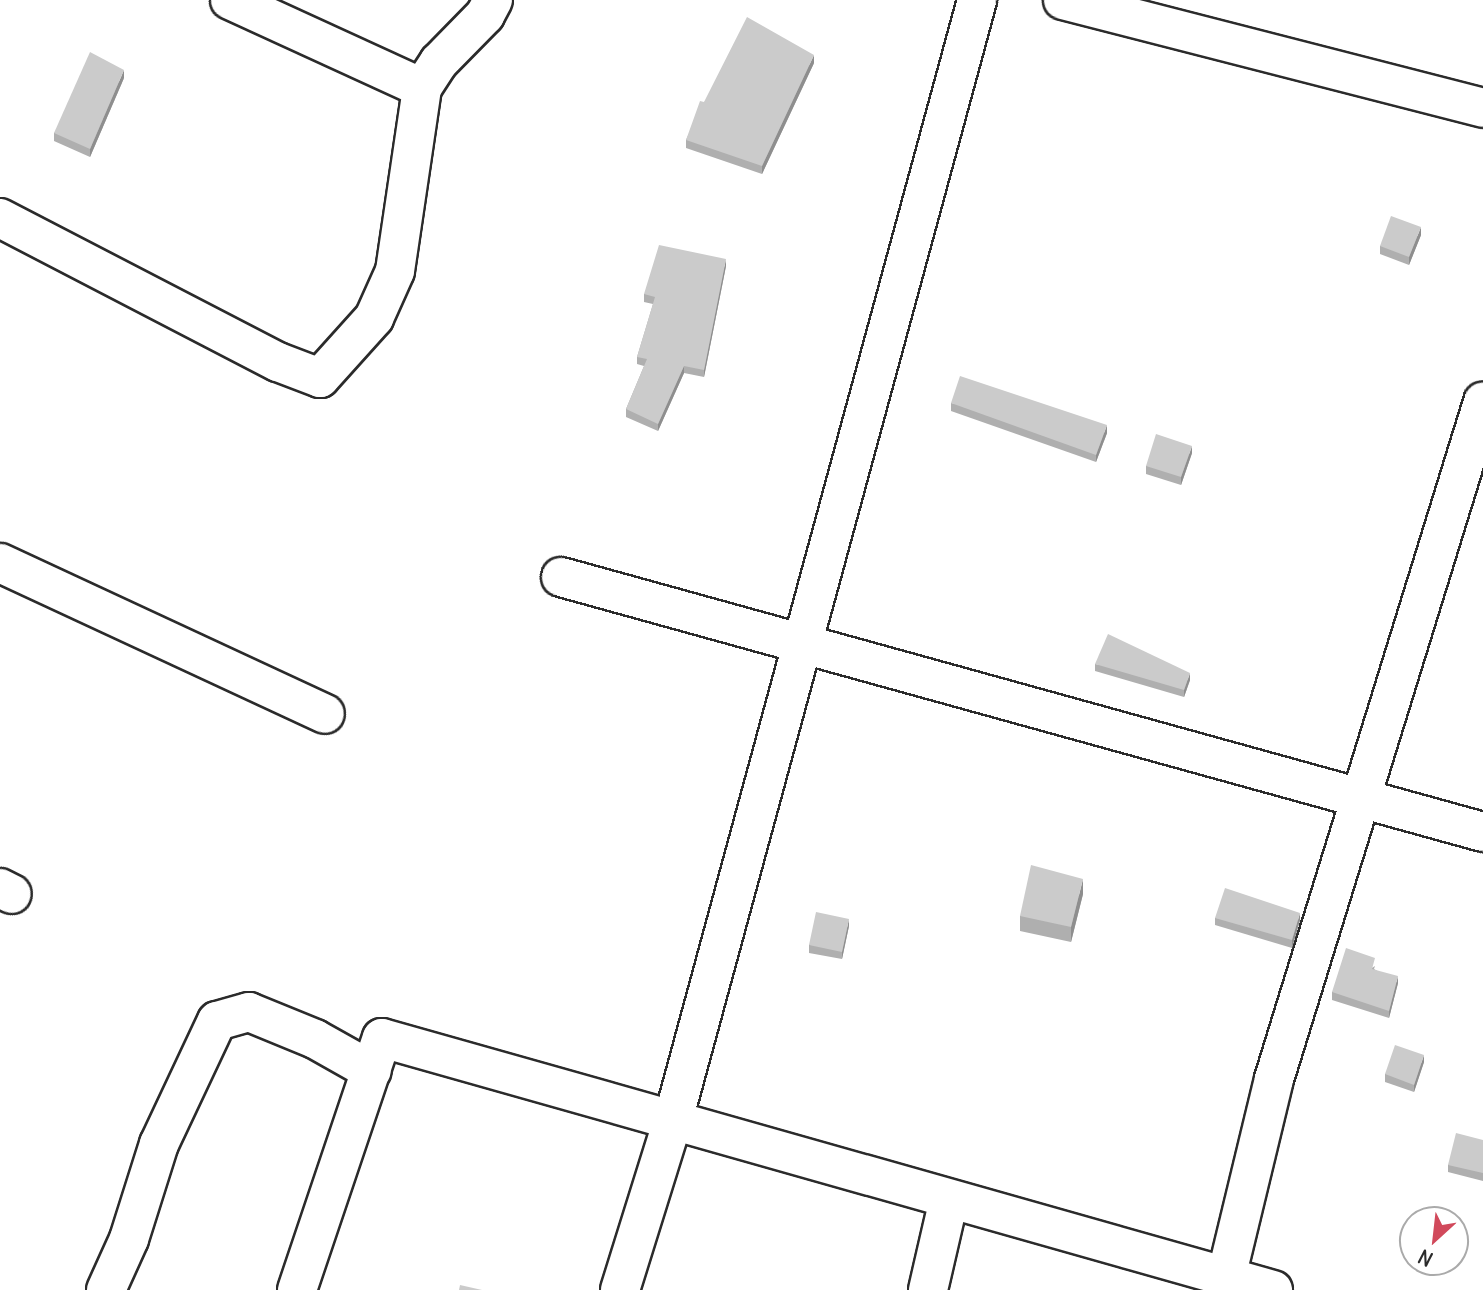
<!DOCTYPE html>
<html>
<head>
<meta charset="utf-8">
<style>
  body { margin:0 }
  #map { position:relative; width:1483px; height:1290px; overflow:hidden; background:#fff; font-family:Delius,sans-serif }
  div>[style] { position:absolute }
  .roads { filter:drop-shadow(2px 0 #2b2b2b) drop-shadow(-2px 0 #2b2b2b) drop-shadow(0 2px #2b2b2b) drop-shadow(0 -2px #2b2b2b) }
  .minor>* { height:38px; margin:-19px; padding:0 19px; transform-origin:19px; border-radius:19px; background:#fff }
  .wall>* { inset:0; background:#afafaf }
  .shaded-wall>* { inset:0; background:#8e8e8e }
  .building>* { inset:0; background:#cbcbcb }
  span { translate:-50% -50%; white-space:nowrap; text-align:center; line-height:1.15; -webkit-text-stroke:5px #fff; paint-order:stroke }
  .north { position:absolute; left:1399px; top:1206px; width:70px; height:70px; box-sizing:border-box; background:#fff; border:2px solid #aaa; border-radius:50%; rotate:207deg; font-size:19px; font-weight:700; line-height:28px; text-align:center; color:#2b2b2b }
  .north::after { content:''; display:block; margin:auto; width:24px; height:32px; background:#d1495b; clip-path:polygon(50% 0,100% 100%,50% 72%,0 100%) }
</style>
</head>
<body>
<div id="map">
  <div class="roads">
    <div class="minor">
      <div style="left:230px;top:0;width:211px;rotate:24.6deg"></div>
      <div style="left:1063px;top:0;width:434px;rotate:14.4deg"></div>
      <div style="left:0;top:218px;width:313px;rotate:27.4deg"></div>
      <div style="left:278px;top:362px;width:45px;rotate:20.9deg"></div>
      <div style="left:320px;top:378px;width:81px;rotate:-48deg"></div>
      <div style="left:374px;top:318px;width:51px;rotate:-65.9deg"></div>
      <div style="left:395px;top:271px;width:185px;rotate:-81.6deg"></div>
      <div style="left:422px;top:88px;width:31px;rotate:-57deg"></div>
      <div style="left:439px;top:62px;width:66px;rotate:-45.6deg"></div>
      <div style="left:485px;top:15px;width:17px;rotate:-62deg"></div>
      <div style="left:0;top:563px;width:358px;rotate:24.9deg"></div>
      <div style="left:561px;top:577px;width:957px;rotate:15.46deg"></div>
      <div style="left:0;top:888px;width:13px;rotate:27deg"></div>
      <div style="left:106px;top:1290px;width:56px;rotate:-65.7deg"></div>
      <div style="left:129px;top:1239px;width:100px;rotate:-72.5deg"></div>
      <div style="left:159px;top:1144px;width:136px;rotate:-64.8deg"></div>
      <div style="left:217px;top:1021px;width:33px;rotate:-16deg"></div>
      <div style="left:249px;top:1012px;width:71px;rotate:22.2deg"></div>
      <div style="left:315px;top:1039px;width:65px;rotate:29.3deg"></div>
      <div style="left:297px;top:1290px;width:266px;rotate:-71.4deg"></div>
      <div style="left:382px;top:1038px;width:926px;rotate:15.79deg"></div>
      <div style="left:620px;top:1290px;width:178px;rotate:-72.7deg"></div>
      <div style="left:673px;top:1120px;width:1161px;rotate:-74.81deg"></div>
      <div style="left:928px;top:1290px;width:93px;rotate:-77deg"></div>
      <div style="left:1223px;top:1290px;width:217px;rotate:-76.4deg"></div>
      <div style="left:1274px;top:1079px;width:709px;rotate:-72.84deg"></div>
    </div>
  </div>
  <div class="wall">
    <div style="clip-path:polygon(814px 63px,762px 174px,686px 148px,686px 140px,704px 102px)"></div>
    <div style="clip-path:polygon(124px 78px,90px 157px,54px 141px,54px 133px)"></div>
    <div style="clip-path:polygon(1421px 235px,1409px 265px,1380px 254px,1380px 246px)"></div>
    <div style="clip-path:polygon(726px 266px,704px 377px,684px 373px,658px 431px,626px 417px,626px 409px,644px 366px,637px 364px,637px 357px,653px 304px,644px 302px,644px 294px)"></div>
    <div style="clip-path:polygon(951px 403px,1107px 433px,1096px 462px,951px 411px)"></div>
    <div style="clip-path:polygon(1192px 453px,1181px 485px,1146px 474px,1146px 466px)"></div>
    <div style="clip-path:polygon(1095px 664px,1190px 680px,1184px 697px,1095px 671px)"></div>
    <div style="clip-path:polygon(1083px 894px,1071px 942px,1020px 931px,1020px 916px)"></div>
    <div style="clip-path:polygon(1215px 918px,1300px 920px,1292px 948px,1215px 925px)"></div>
    <div style="clip-path:polygon(849px 926px,842px 959px,809px 953px,809px 945px)"></div>
    <div style="clip-path:polygon(1375px 966px,1374px 969px,1398px 983px,1389px 1018px,1332px 1000px,1332px 992px)"></div>
    <div style="clip-path:polygon(1424px 1062px,1414px 1092px,1385px 1082px,1385px 1074px)"></div>
    <div style="clip-path:polygon(1483px 1140px,1483px 1181px,1448px 1172px,1448px 1165px)"></div>
  </div>
  <div class="shaded-wall">
    <div style="clip-path:polygon(814px 55px,814px 63px,762px 174px,762px 166px)"></div>
    <div style="clip-path:polygon(124px 70px,124px 78px,90px 157px,90px 149px)"></div>
    <div style="clip-path:polygon(1421px 227px,1421px 235px,1409px 265px,1409px 257px)"></div>
    <div style="clip-path:polygon(726px 259px,726px 266px,704px 377px,704px 370px)"></div>
    <div style="clip-path:polygon(684px 366px,684px 373px,658px 431px,658px 424px)"></div>
    <div style="clip-path:polygon(1107px 425px,1107px 433px,1096px 462px,1096px 455px)"></div>
    <div style="clip-path:polygon(1192px 446px,1192px 453px,1181px 485px,1181px 477px)"></div>
    <div style="clip-path:polygon(1190px 673px,1190px 680px,1184px 697px,1184px 690px)"></div>
    <div style="clip-path:polygon(1083px 879px,1083px 894px,1071px 942px,1071px 927px)"></div>
    <div style="clip-path:polygon(1300px 913px,1300px 920px,1292px 948px,1292px 940px)"></div>
    <div style="clip-path:polygon(849px 919px,849px 926px,842px 959px,842px 952px)"></div>
    <div style="clip-path:polygon(1398px 976px,1398px 983px,1389px 1018px,1389px 1011px)"></div>
    <div style="clip-path:polygon(1424px 1055px,1424px 1062px,1414px 1092px,1414px 1085px)"></div>
  </div>
  <div class="building">
    <div style="clip-path:polygon(747px 17px,814px 55px,762px 166px,686px 140px,700px 101px,704px 102px)"></div>
    <div style="clip-path:polygon(90px 52px,124px 70px,90px 149px,54px 133px)"></div>
    <div style="clip-path:polygon(1391px 216px,1421px 227px,1409px 257px,1380px 246px)"></div>
    <div style="clip-path:polygon(659px 245px,726px 259px,704px 370px,684px 366px,658px 424px,626px 409px,647px 359px,637px 357px,655px 297px,644px 294px)"></div>
    <div style="clip-path:polygon(960px 376px,1107px 425px,1096px 455px,951px 403px)"></div>
    <div style="clip-path:polygon(1156px 434px,1192px 446px,1181px 477px,1146px 466px)"></div>
    <div style="clip-path:polygon(1108px 634px,1190px 673px,1184px 690px,1095px 664px)"></div>
    <div style="clip-path:polygon(1031px 865px,1083px 879px,1071px 927px,1020px 916px)"></div>
    <div style="clip-path:polygon(1225px 888px,1300px 913px,1292px 940px,1215px 918px)"></div>
    <div style="clip-path:polygon(816px 912px,849px 919px,842px 952px,809px 945px)"></div>
    <div style="clip-path:polygon(1346px 948px,1375px 958px,1372px 969px,1398px 976px,1389px 1011px,1332px 992px)"></div>
    <div style="clip-path:polygon(1395px 1045px,1424px 1055px,1414px 1085px,1385px 1074px)"></div>
    <div style="clip-path:polygon(1456px 1133px,1483px 1140px,1483px 1173px,1448px 1165px)"></div>
    <div style="clip-path:polygon(460px 1285px,482px 1290px,459px 1290px)"></div>
  </div>
  <div class="north">N</div>
</div>
</body>
</html>
